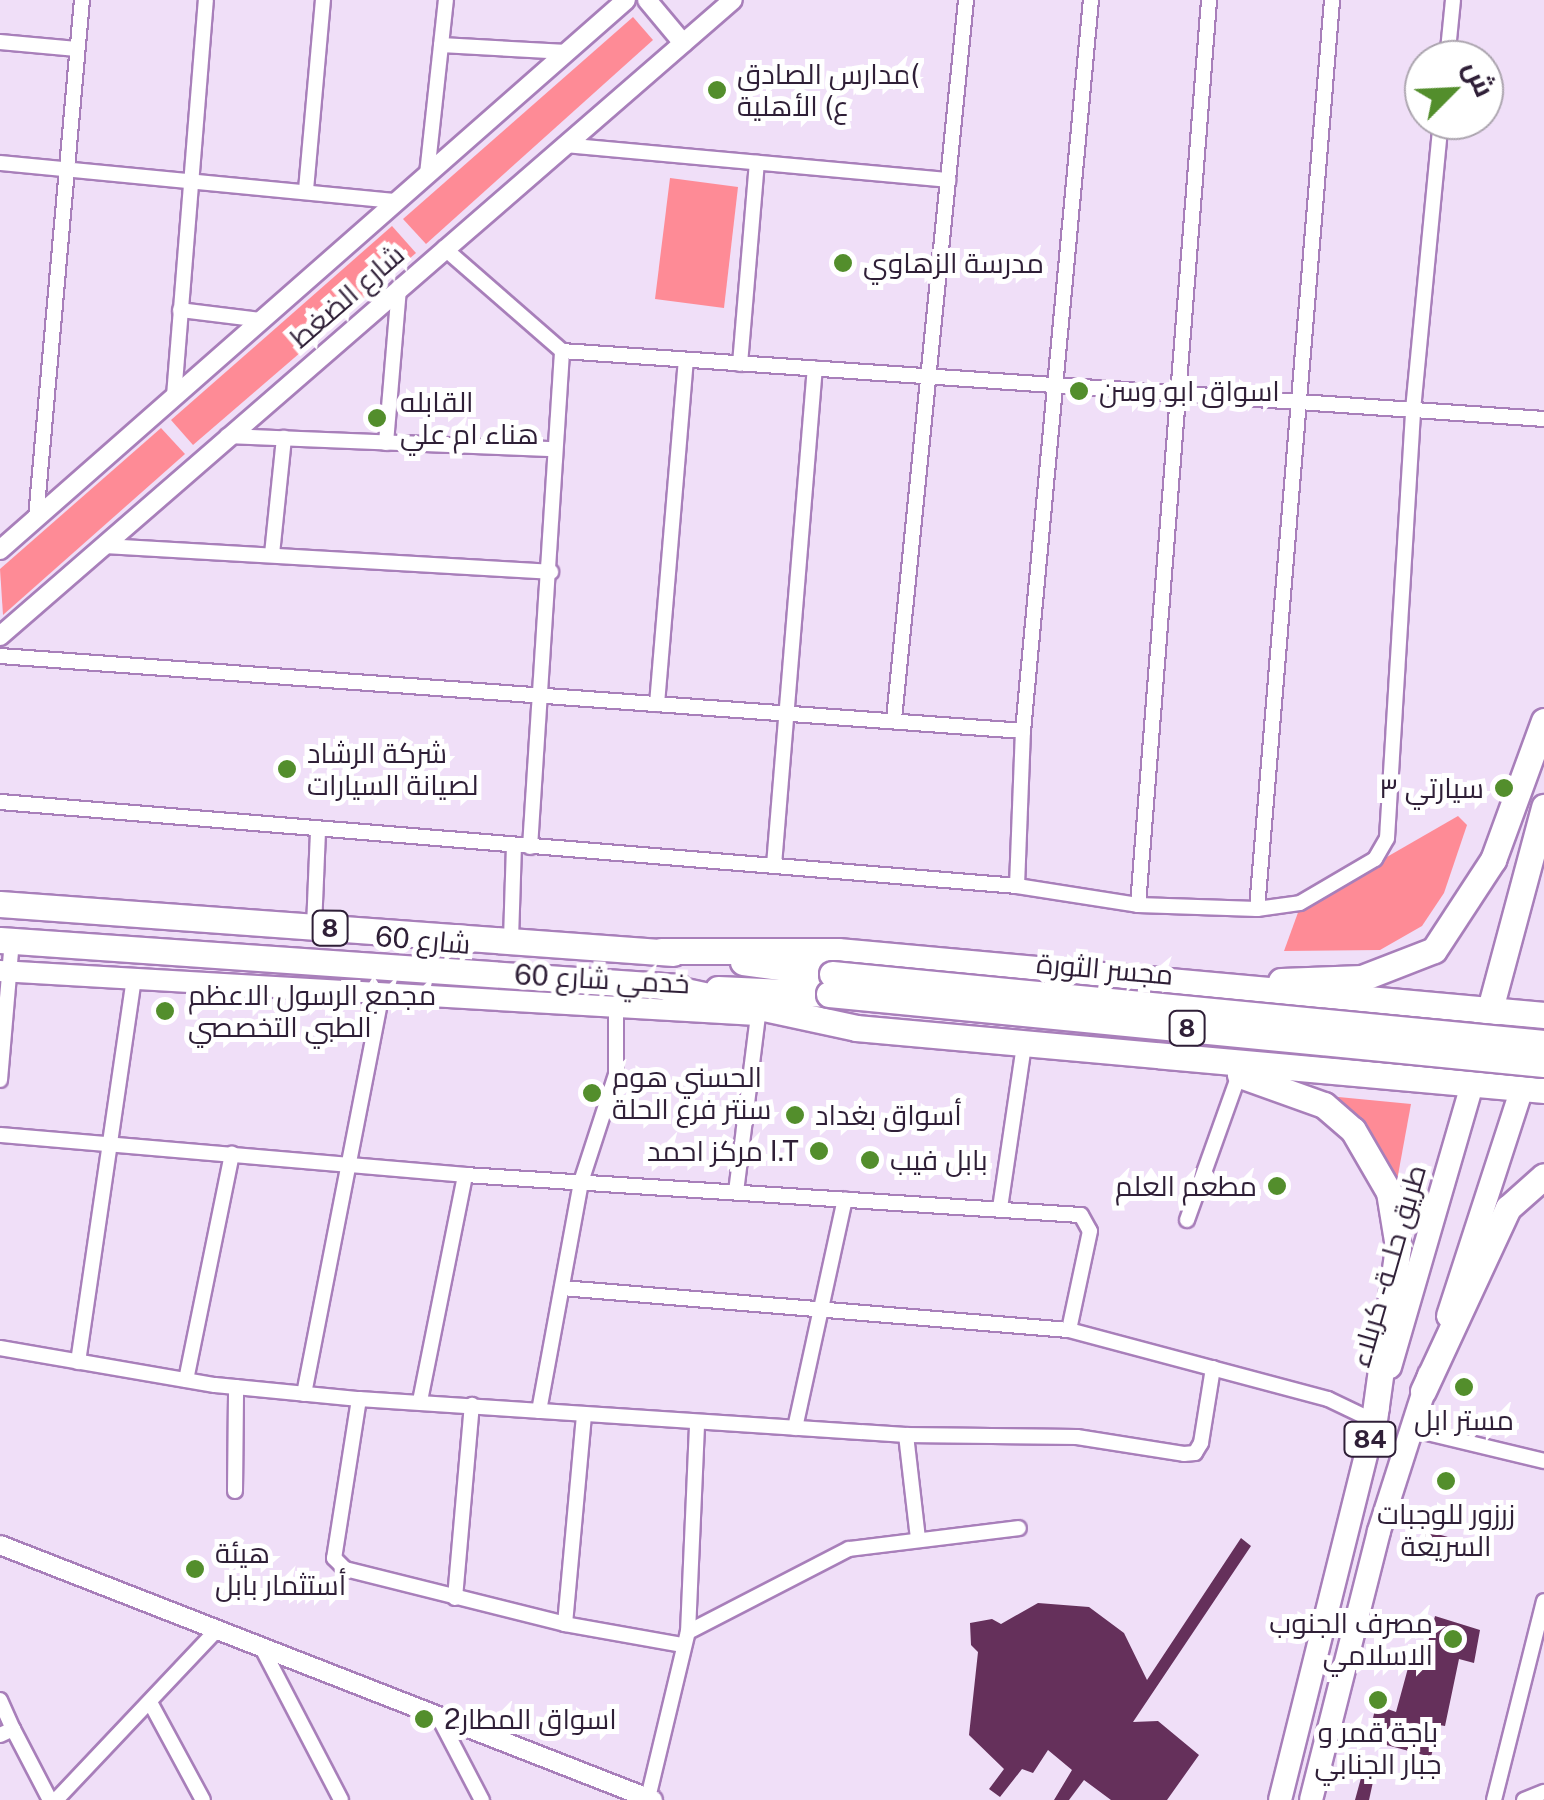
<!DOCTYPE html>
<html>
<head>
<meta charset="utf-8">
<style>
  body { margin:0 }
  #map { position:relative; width:1544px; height:1800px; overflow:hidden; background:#f0dff8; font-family:"Public Sans",Cairo,sans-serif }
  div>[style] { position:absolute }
  .green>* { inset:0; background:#fe8b96 }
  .building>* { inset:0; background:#65305b }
  .roads { filter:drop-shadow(2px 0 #a87fba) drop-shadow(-2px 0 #a87fba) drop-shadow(0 2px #a87fba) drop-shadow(0 -2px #a87fba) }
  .minor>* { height:14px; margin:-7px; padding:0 7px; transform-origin:7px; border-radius:7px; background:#fff }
  .tertiary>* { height:18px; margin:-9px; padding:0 9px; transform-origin:9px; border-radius:9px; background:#fff }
  .secondary>* { height:20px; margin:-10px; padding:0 10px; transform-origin:10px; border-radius:10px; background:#fff }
  .primary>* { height:22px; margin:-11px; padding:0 11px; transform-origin:11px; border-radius:11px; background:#fff }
  .trunk>* { height:25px; margin:-12.5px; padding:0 12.5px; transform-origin:12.5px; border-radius:12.5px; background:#fff }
  .bridges { filter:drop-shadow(2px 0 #a87fba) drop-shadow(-2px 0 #a87fba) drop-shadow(0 2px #a87fba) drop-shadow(0 -2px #a87fba) }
  .trunk-bridge>* { height:25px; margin:-12.5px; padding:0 12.5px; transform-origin:12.5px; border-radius:12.5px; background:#fff }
  .dots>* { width:28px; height:28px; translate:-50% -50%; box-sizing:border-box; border:5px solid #fff; border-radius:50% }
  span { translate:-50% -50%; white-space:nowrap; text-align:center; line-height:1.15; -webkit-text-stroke:10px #fff; paint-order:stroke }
  .shield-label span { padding:2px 8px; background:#fff; border:2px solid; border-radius:8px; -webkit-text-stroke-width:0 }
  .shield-label { font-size:25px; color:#2f1f37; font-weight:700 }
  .poi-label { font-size:28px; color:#2f1f37 }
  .left { translate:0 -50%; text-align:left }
  .right { translate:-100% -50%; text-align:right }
  .street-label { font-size:28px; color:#2f1f37 }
  .north { position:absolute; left:1404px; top:40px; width:100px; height:100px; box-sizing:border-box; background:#fff; border:2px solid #aca5af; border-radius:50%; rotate:66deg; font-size:28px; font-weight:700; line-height:40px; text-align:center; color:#2f1f37 }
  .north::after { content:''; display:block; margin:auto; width:35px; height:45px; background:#538e2c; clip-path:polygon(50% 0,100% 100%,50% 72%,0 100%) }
</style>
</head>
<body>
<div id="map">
  <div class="green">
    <div style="clip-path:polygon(633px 17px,653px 40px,426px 244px,403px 219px)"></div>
    <div style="clip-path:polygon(670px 178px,738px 187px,724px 308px,655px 299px)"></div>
    <div style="clip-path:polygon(392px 226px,416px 253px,193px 445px,171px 420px)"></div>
    <div style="clip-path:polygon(161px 428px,185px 454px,3px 615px,0 569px)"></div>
    <div style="clip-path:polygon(1458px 816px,1467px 825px,1444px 893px,1422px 926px,1380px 950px,1284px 951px,1300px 907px)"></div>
    <div style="clip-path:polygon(1328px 1096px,1411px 1104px,1396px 1186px)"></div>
  </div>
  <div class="building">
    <div style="clip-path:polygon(1423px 1530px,1448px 1537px,1440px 1562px,1417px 1554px)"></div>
    <div style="clip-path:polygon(1241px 1538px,1251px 1546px,1133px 1722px,1158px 1721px,1199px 1755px,1167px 1800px,1111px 1800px,1084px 1780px,1069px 1800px,1054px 1800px,1072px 1770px,1048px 1750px,1033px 1773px,1022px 1769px,1000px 1797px,989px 1789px,1004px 1769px,969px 1735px,978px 1652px,971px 1645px,970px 1623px,992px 1619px,1001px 1624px,1038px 1603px,1089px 1607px,1124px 1633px,1147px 1680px)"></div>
    <div style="clip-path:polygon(1435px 1616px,1480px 1630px,1474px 1663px,1459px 1659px,1445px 1726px,1439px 1725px,1431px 1757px,1368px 1740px,1376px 1705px,1396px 1712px,1414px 1646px,1426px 1650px)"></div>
    <div style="clip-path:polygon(1367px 1756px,1378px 1759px,1369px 1800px,1355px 1800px)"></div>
  </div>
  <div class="roads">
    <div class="minor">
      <div style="left:0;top:42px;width:77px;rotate:5.2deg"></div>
      <div style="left:441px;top:45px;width:126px;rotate:3.2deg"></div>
      <div style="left:1447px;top:60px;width:60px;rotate:-84.3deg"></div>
      <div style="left:564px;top:145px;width:386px;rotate:5.2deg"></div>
      <div style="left:0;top:163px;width:397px;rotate:5.5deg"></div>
      <div style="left:427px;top:174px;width:175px;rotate:-83.8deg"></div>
      <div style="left:306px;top:190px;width:191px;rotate:-84.9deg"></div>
      <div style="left:444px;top:248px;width:157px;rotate:41.1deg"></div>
      <div style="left:562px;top:351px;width:984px;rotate:3.96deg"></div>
      <div style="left:180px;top:310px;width:82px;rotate:7deg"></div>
      <div style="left:740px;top:364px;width:202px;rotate:-85.2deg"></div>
      <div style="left:174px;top:396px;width:397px;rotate:-85.4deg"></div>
      <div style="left:227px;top:436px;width:327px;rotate:2.3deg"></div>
      <div style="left:386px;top:443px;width:157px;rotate:-85.2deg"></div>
      <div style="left:36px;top:518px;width:520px;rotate:-84.93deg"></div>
      <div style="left:103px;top:546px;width:449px;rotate:3.3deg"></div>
      <div style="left:272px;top:554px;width:117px;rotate:-84.1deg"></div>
      <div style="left:0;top:656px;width:1026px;rotate:4.19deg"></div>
      <div style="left:657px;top:704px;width:345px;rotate:-85.2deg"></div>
      <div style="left:894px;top:719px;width:723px;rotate:-84.28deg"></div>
      <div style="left:0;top:802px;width:1020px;rotate:4.72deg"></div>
      <div style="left:1017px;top:886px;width:122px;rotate:8.9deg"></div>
      <div style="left:1138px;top:905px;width:119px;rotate:1.9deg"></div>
      <div style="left:1257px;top:909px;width:43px;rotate:-7.9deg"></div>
      <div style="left:1300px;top:903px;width:87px;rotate:-30.4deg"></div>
      <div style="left:1375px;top:859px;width:24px;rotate:-60deg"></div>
      <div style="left:1387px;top:838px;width:429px;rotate:-86.5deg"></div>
      <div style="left:1413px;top:410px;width:291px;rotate:-84.5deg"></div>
      <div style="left:530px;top:847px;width:497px;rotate:-86.3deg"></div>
      <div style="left:774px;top:865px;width:498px;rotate:-85.3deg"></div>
      <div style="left:1017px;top:886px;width:155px;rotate:-87.8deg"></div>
      <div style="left:1023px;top:731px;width:734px;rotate:-84.69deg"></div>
      <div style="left:1138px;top:905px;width:908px;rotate:-85.51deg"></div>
      <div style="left:1257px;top:909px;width:912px;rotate:-85.28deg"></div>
      <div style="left:314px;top:927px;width:97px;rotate:-87.6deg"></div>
      <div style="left:511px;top:940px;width:94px;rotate:-88.2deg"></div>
      <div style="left:0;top:1080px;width:141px;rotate:-85.1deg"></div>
      <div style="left:0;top:1135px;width:467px;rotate:4.9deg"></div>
      <div style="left:465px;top:1175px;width:617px;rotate:3.72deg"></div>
      <div style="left:1081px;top:1215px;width:18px;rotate:61deg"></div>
      <div style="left:1090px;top:1231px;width:101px;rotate:102deg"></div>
      <div style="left:736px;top:1192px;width:178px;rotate:-82.9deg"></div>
      <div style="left:1000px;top:1208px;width:165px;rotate:-81.6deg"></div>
      <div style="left:1187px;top:1220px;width:154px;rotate:-70.3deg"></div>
      <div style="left:562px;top:1288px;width:509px;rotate:4.74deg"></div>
      <div style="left:1069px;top:1330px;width:268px;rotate:14.9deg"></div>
      <div style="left:1328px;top:1399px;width:51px;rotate:25.6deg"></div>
      <div style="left:0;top:1348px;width:218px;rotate:9.8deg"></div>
      <div style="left:215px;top:1385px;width:145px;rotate:5.6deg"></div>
      <div style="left:359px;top:1399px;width:548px;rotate:3.77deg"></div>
      <div style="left:906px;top:1435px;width:171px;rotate:0.7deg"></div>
      <div style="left:1077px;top:1437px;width:108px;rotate:9deg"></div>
      <div style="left:1184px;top:1454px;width:11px;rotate:-5deg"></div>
      <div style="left:1195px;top:1453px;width:12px;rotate:-59deg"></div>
      <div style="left:1201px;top:1443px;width:76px;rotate:-80.9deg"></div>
      <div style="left:78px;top:1362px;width:386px;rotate:-81.7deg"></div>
      <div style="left:186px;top:1380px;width:231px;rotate:-78.5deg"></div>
      <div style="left:304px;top:1394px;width:408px;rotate:-79deg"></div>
      <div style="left:359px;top:1399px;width:161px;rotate:98.9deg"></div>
      <div style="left:334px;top:1558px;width:16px;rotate:45deg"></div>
      <div style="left:345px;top:1569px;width:227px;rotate:14deg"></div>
      <div style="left:565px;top:1624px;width:120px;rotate:10.1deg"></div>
      <div style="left:420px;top:1401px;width:230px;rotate:-78.7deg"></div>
      <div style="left:539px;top:1411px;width:233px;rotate:-79.6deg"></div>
      <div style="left:581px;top:1182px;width:114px;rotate:-72deg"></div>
      <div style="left:616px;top:1074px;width:67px;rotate:-90deg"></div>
      <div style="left:795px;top:1428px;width:234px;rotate:-77.7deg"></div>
      <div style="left:1411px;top:1429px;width:137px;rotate:13.5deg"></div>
      <div style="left:906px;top:1435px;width:105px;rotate:83.4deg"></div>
      <div style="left:235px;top:1491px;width:104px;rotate:-89.4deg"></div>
      <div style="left:455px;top:1598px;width:194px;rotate:-85deg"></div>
      <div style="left:565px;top:1624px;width:210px;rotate:-84.8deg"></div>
      <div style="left:688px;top:1632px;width:181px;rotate:-27.3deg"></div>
      <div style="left:849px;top:1549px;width:171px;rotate:-7deg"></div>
      <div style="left:262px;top:1648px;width:171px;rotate:62.5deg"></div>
      <div style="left:0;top:1700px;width:32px;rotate:66deg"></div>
      <div style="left:13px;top:1729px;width:14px;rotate:155deg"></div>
      <div style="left:151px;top:1704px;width:109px;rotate:61.6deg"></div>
      <div style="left:438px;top:1716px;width:95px;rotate:62.4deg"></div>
      <div style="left:13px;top:1729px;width:80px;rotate:62.5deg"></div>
      <div style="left:648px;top:1798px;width:171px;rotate:-76.5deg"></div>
      <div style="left:688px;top:1632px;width:208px;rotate:-87.5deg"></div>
      <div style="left:56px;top:1800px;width:234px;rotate:-46.6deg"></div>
      <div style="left:1494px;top:1800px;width:205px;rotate:-75.9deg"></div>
      <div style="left:1524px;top:1800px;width:22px;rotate:-22deg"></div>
    </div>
    <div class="tertiary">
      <div style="left:647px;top:0;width:56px;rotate:50.1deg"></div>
      <div style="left:0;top:550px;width:833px;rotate:-41.3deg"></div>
      <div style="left:0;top:636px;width:970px;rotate:-40.95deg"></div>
      <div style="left:0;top:1545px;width:701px;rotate:21.33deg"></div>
    </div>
    <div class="secondary">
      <div style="left:0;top:971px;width:758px;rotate:3.33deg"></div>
    </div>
    <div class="primary">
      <div style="left:1448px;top:1316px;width:240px;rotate:-72deg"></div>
      <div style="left:1390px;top:1367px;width:297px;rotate:-73.8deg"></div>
      <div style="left:1280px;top:1800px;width:405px;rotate:-76deg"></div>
      <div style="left:1311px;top:1800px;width:277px;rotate:-75.8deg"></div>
      <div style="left:1379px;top:1531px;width:164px;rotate:-72.2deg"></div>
    </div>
    <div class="trunk">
      <div style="left:0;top:904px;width:675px;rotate:4.16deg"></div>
      <div style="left:0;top:940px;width:680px;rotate:3.97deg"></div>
      <div style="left:661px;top:951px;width:177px"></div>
      <div style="left:838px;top:951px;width:709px;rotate:5.18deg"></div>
      <div style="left:743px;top:962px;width:90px;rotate:7.7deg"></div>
      <div style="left:1281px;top:981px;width:81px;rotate:-2.1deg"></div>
      <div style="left:1362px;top:978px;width:77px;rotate:-21.3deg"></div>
      <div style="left:1434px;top:950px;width:108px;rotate:-56.8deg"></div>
      <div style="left:1493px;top:860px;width:148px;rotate:-69.9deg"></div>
      <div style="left:662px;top:986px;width:198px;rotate:12.2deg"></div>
      <div style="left:856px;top:1028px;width:691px;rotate:5.15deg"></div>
      <div style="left:718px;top:989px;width:111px;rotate:2.6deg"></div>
      <div style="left:1486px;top:1024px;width:225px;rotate:-75deg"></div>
      <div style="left:1240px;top:1075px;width:89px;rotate:19.7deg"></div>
      <div style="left:1324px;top:1105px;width:38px;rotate:41deg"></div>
      <div style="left:1353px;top:1130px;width:72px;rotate:59.9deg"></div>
      <div style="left:1389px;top:1192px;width:56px;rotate:80.7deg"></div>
      <div style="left:1398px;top:1247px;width:176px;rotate:97.9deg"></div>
      <div style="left:1423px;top:1391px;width:202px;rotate:-65.1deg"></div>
      <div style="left:1508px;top:1208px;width:48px;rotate:-41.6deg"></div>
    </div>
  </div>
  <div class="bridges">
    <div class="trunk-bridge">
      <div style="left:832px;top:974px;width:715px;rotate:5.54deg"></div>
      <div style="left:829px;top:994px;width:718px;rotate:5.59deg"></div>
    </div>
  </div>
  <div class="dots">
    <div style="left:717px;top:90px;background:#538e2c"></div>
    <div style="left:843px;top:263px;background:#538e2c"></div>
    <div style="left:1079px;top:391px;background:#538e2c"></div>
    <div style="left:377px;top:418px;background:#538e2c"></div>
    <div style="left:287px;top:769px;background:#538e2c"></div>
    <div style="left:1504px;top:788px;background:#538e2c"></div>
    <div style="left:165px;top:1011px;background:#538e2c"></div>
    <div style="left:592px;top:1093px;background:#538e2c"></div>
    <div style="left:795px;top:1115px;background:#538e2c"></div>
    <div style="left:819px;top:1151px;background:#538e2c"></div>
    <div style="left:870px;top:1160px;background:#538e2c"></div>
    <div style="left:1277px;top:1186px;background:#538e2c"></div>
    <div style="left:1464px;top:1387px;background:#538e2c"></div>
    <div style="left:1446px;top:1481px;background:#538e2c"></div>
    <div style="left:195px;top:1569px;background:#538e2c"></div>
    <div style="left:1453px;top:1639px;background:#538e2c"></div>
    <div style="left:1378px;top:1700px;background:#538e2c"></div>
    <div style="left:424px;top:1719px;background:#538e2c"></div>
  </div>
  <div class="shield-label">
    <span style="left:330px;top:928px">8</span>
    <span style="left:1187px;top:1028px">8</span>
    <span style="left:1370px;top:1439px">84</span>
  </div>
  <div class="poi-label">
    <span class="left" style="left:737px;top:90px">مدارس الصادق(<br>ع) الأهلية</span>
    <span class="left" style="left:863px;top:263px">مدرسة الزهاوي</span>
    <span class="left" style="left:1099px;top:391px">اسواق ابو وسن</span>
    <span class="left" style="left:400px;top:418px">القابله<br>هناء ام علي</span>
    <span class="left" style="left:307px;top:769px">شركة الرشاد<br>لصيانة السيارات</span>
    <span class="right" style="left:1484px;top:788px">سيارتي ٣</span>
    <span class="left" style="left:188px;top:1011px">مجمع الرسول الاعظم<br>الطبي التخصصي</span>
    <span class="left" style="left:612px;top:1093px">الحسني هوم<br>سنتر فرع الحلة</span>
    <span class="left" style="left:815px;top:1115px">أسواق بغداد</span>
    <span class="right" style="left:799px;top:1151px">مركز احمد I.T</span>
    <span class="left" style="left:890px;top:1160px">بابل فيب</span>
    <span class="right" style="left:1257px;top:1186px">مطعم العلم</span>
    <span style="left:1464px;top:1420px">مستر ابل</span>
    <span style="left:1446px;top:1530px">زرزور للوجبات<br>السريعة</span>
    <span class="left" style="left:215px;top:1569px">هيئة<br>أستثمار بابل</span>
    <span class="right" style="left:1433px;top:1639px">مصرف الجنوب<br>الاسلامي</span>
    <span class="left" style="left:444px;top:1719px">اسواق المطار2</span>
    <span style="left:1378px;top:1748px">باجة قمر و<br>جبار الجنابي</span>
  </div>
  <div class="street-label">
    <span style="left:347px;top:296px;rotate:-41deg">شارع الضغط</span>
    <span style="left:423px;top:940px;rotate:5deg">شارع 60</span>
    <span style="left:1105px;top:969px;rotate:5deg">مجسر الثورة</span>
    <span style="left:602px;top:979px;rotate:3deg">خدمي شارع 60</span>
    <span style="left:1388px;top:1266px;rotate:-74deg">طريق حلــة - كربلاء</span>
  </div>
  <div class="north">ش</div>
</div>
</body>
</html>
